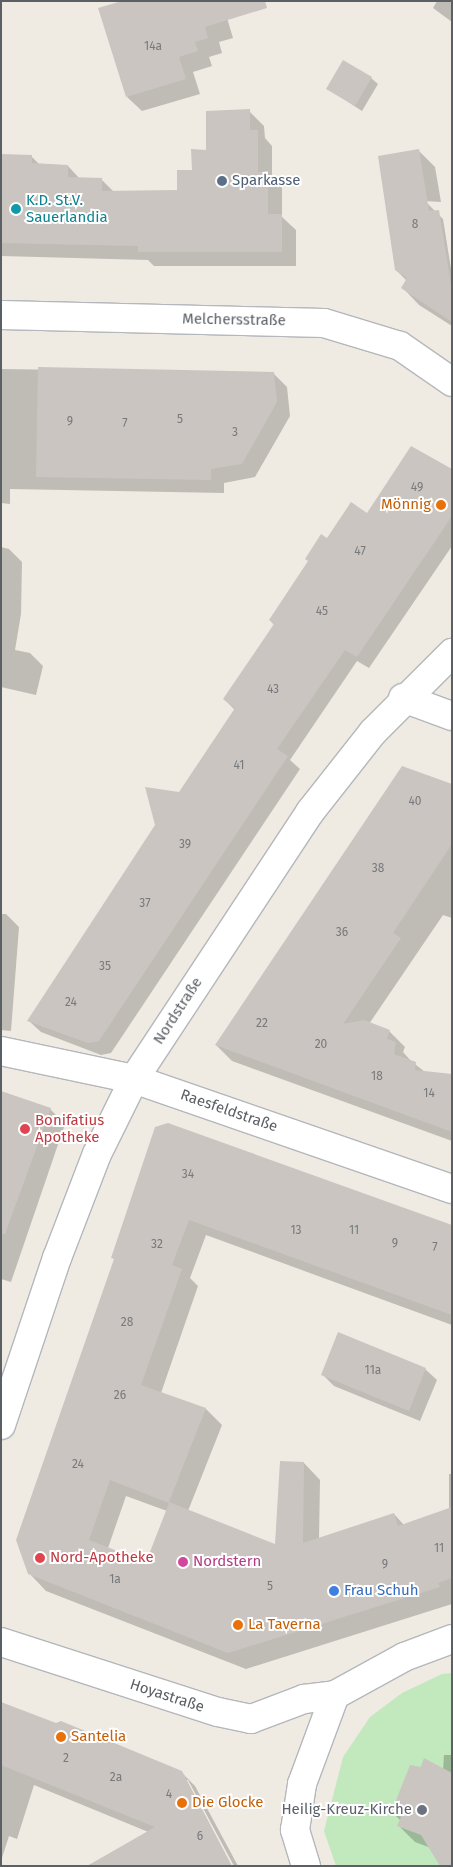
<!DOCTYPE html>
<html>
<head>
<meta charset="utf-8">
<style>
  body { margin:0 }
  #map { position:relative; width:453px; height:1867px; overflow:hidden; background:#efebe3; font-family:"Fira Sans",sans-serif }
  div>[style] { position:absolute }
  .green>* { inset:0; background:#c2e8bd }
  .shadow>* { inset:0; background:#0003 }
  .building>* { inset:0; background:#cac5c0 }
  .roads { filter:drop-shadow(1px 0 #b4b7bb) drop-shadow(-1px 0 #b4b7bb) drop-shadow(0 1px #b4b7bb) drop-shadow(0 -1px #b4b7bb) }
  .minor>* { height:28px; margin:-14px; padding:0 14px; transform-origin:14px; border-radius:14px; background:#fff }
  .dots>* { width:14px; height:14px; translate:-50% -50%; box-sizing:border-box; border:2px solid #fff; border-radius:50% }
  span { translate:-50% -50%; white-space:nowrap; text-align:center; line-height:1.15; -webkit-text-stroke:4px #fff; paint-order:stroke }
  .number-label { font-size:12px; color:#77797c }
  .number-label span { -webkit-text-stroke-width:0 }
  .service-label { font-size:15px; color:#4e5e75 }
  .left { translate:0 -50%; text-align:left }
  .culture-label { font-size:15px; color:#0d838f }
  .street-label { font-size:15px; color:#5b6065 }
  .food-label { font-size:15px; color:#c56008 }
  .right { translate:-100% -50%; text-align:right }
  .health-label { font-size:15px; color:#be3a42 }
  .hotel-label { font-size:15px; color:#b23c85 }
  .shop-label { font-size:15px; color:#366cbe }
  .worship-label { font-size:15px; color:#5b616d }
  .frame { position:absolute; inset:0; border:2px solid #5b6065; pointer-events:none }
</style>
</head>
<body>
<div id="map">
  <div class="green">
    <div style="clip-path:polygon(452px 1673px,452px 1866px,336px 1866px,324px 1831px,343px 1757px,370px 1717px,402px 1693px,442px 1674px)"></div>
  </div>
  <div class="shadow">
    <div style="clip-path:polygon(222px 1px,233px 38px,219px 42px,222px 53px,209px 57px,212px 66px,193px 72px,200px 94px,142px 111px,127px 97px)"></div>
    <div style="clip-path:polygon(437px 1px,452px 1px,452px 22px,433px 8px)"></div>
    <div style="clip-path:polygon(371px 78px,378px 84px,362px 111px,328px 89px)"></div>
    <div style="clip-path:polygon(249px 111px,264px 126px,265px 138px,272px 146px,272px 178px,282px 188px,282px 217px,296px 230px,296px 266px,154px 266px,148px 260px,1px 256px,1px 156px,31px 156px,40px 165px,68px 166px,80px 179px,101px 179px,114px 192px,178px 192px,207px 151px)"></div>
    <div style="clip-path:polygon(419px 151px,435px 167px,441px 202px,425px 201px,443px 219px,452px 275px,452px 326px,419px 305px,403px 288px,407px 281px,396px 270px)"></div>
    <div style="clip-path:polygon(1px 369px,273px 373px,287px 387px,290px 416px,255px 477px,224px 483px,224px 493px,10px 489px,10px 504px,1px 503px)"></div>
    <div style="clip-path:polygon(452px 474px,452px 546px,369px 668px,357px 661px,290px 760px,300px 769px,111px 1053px,101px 1055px,41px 1032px,29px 1021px,235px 710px,224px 699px,274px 625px,270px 620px,328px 539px,367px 514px)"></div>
    <div style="clip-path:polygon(1px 547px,9px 549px,22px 562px,21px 614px,15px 650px,30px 653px,43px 666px,36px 695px,1px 687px)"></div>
    <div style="clip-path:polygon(452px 786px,452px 918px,443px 915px,369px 1024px,389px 1031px,405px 1047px,403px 1052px,411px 1061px,425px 1072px,452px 1077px,452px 1141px,232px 1061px,216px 1045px)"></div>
    <div style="clip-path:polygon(1px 914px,6px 914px,19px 927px,11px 1031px,1px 1030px)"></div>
    <div style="clip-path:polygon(1px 1092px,50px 1109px,65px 1124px,11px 1282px,1px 1279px)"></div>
    <div style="clip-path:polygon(evenodd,156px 1128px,452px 1227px,452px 1325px,206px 1235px,190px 1278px,198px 1286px,161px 1393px,206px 1409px,222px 1425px,188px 1511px,276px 1546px,304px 1463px,320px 1480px,319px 1539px,394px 1514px,404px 1525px,449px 1509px,449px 1474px,452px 1474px,452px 1604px,246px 1669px,46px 1591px,30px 1574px,115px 1259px,156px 1128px,126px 1496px,167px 1511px,147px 1563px,108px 1548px,126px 1496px)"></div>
    <div style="clip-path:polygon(425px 1369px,437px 1380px,420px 1421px,334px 1386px,322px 1374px)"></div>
    <div style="clip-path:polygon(1px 1703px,181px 1772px,195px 1786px,238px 1866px,234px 1866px,188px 1780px,186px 1780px,231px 1866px,34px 1785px,17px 1839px,9px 1836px,1px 1861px)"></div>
    <div style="clip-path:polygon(444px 1755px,452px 1755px,452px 1866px,431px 1848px,415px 1842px,399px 1826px,401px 1821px,393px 1813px,443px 1770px)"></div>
  </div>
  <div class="building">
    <div style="clip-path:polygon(122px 1px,265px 1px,267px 8px,205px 27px,208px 38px,195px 42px,198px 51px,179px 57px,186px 79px,126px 97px,98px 8px)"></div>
    <div style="clip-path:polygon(343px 60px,372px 77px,355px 106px,326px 89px)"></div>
    <div style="clip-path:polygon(250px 109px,250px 130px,258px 130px,258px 172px,268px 172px,268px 214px,282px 214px,282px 252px,138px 252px,138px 246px,1px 243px,1px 154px,32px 155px,32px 163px,68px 165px,68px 177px,102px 178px,102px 191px,177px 190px,177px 170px,192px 170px,191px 149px,206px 150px,206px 111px)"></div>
    <div style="clip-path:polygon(419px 149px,429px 211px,439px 210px,452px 291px,452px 322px,401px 288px,407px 278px,395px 270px,378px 156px)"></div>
    <div style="clip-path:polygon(38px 367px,274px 372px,277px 402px,242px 464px,211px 469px,211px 480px,36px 477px)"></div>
    <div style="clip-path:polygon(411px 446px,452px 469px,452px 516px,357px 657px,345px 650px,277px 749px,288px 756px,99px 1041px,88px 1043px,27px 1021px,155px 825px,145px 787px,179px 792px,235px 708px,223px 699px,274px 624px,269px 620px,308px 561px,305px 559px,321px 534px,327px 538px,351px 502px,367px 513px)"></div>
    <div style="clip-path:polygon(402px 766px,452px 784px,452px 844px,393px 933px,401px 938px,343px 1024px,364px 1020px,390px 1030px,387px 1039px,396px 1042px,394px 1054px,416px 1062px,415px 1070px,452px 1074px,452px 1132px,215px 1045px)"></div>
    <div style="clip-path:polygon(1px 1091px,51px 1108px,5px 1234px,1px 1234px)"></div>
    <div style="clip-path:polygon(evenodd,168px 1123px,452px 1225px,452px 1315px,189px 1220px,172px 1265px,182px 1269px,141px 1385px,206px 1408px,169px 1502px,275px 1544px,280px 1461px,304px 1462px,303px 1543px,394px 1513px,398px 1526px,452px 1507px,452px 1578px,438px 1583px,440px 1587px,228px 1653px,28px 1574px,16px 1540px,114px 1259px,111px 1258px,155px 1127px,168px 1123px,110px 1480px,169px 1503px,146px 1562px,89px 1540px,110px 1480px)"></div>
    <div style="clip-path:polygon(338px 1332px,426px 1368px,409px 1411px,321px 1375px)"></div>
    <div style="clip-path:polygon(1px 1702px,56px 1723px,61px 1721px,182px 1771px,232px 1866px,87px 1866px,155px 1827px,1px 1765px)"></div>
    <div style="clip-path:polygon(424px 1758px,452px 1773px,452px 1866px,440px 1866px,421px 1835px,397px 1826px,401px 1817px,391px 1813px,410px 1765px,421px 1767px)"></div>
  </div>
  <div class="roads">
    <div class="minor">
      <div style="left:1px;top:315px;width:323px;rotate:1.4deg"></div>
      <div style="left:324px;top:323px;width:79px;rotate:16.8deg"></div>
      <div style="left:400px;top:346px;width:63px;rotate:34.7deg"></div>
      <div style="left:403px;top:698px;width:52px;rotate:20.2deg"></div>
      <div style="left:1px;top:1051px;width:136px;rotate:11.9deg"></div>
      <div style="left:134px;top:1079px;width:336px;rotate:19.1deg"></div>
      <div style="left:1px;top:1425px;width:176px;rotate:-71.5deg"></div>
      <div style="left:57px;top:1258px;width:111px;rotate:-69deg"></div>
      <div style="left:97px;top:1154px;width:84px;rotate:-63.7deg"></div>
      <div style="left:134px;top:1079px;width:320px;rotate:-56.6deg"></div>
      <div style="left:310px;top:812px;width:102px;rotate:-51.8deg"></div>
      <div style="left:373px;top:732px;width:112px;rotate:-45deg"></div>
      <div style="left:1px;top:1642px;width:228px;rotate:17.9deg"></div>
      <div style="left:218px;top:1712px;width:34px;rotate:12deg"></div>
      <div style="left:251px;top:1719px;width:57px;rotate:-20.7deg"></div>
      <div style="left:304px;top:1699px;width:31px;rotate:-7deg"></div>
      <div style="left:306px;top:1866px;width:38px;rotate:-107deg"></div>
      <div style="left:295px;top:1830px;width:47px;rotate:-81.3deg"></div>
      <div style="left:302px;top:1784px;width:95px;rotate:-69.7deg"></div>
      <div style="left:335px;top:1695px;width:79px;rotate:-28.8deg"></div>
      <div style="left:404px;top:1657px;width:51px;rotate:-20.6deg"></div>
    </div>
  </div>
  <div class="dots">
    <div style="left:222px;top:181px;background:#5c6f8a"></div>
    <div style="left:16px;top:209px;background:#0f9aa8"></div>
    <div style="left:441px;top:505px;background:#e8710a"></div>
    <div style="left:25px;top:1129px;background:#e0444e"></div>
    <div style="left:40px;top:1558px;background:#e0444e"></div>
    <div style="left:183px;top:1562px;background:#d1479c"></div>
    <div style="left:334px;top:1591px;background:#3f7fe0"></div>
    <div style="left:238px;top:1625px;background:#e8710a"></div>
    <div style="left:61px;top:1737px;background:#e8710a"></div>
    <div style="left:182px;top:1803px;background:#e8710a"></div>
    <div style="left:422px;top:1810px;background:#6b7280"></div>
  </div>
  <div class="number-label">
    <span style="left:153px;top:47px">14a</span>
    <span style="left:415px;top:225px">8</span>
    <span style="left:180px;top:420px">5</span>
    <span style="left:70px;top:422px">9</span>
    <span style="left:125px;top:424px">7</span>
    <span style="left:235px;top:433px">3</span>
    <span style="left:417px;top:488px">49</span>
    <span style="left:360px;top:552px">47</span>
    <span style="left:322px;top:612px">45</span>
    <span style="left:273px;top:690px">43</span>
    <span style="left:239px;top:766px">41</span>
    <span style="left:415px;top:802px">40</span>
    <span style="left:185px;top:845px">39</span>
    <span style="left:378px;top:869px">38</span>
    <span style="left:145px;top:904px">37</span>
    <span style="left:342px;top:933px">36</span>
    <span style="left:105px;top:967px">35</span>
    <span style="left:71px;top:1003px">24</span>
    <span style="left:262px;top:1024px">22</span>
    <span style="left:321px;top:1045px">20</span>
    <span style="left:377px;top:1077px">18</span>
    <span style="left:429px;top:1094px">14</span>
    <span style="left:188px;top:1175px">34</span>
    <span style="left:296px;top:1231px">13</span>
    <span style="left:354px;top:1231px">11</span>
    <span style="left:395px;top:1244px">9</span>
    <span style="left:157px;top:1245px">32</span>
    <span style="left:435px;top:1248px">7</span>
    <span style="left:127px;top:1323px">28</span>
    <span style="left:373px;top:1371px">11a</span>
    <span style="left:120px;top:1396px">26</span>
    <span style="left:78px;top:1465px">24</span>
    <span style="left:439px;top:1549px">11</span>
    <span style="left:385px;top:1565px">9</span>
    <span style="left:115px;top:1580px">1a</span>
    <span style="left:270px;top:1587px">5</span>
    <span style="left:66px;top:1759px">2</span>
    <span style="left:116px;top:1778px">2a</span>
    <span style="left:169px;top:1795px">4</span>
    <span style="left:200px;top:1837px">6</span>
  </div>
  <div class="service-label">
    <span class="left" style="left:232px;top:181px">Sparkasse</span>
  </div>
  <div class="culture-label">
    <span class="left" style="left:26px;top:209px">K.D. St.V.<br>Sauerlandia</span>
  </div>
  <div class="street-label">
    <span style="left:234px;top:320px;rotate:1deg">Melchersstraße</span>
    <span style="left:178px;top:1011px;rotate:-57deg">Nordstraße</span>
    <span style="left:229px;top:1111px;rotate:19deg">Raesfeldstraße</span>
    <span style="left:167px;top:1696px;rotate:18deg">Hoyastraße</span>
  </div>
  <div class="food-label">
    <span class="right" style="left:431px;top:505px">Mönnig</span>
    <span class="left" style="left:248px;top:1625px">La Taverna</span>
    <span class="left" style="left:71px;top:1737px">Santelia</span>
    <span class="left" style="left:192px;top:1803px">Die Glocke</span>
  </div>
  <div class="health-label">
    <span class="left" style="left:35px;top:1129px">Bonifatius<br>Apotheke</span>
    <span class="left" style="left:50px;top:1558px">Nord-Apotheke</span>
  </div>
  <div class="hotel-label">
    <span class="left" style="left:193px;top:1562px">Nordstern</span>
  </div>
  <div class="shop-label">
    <span class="left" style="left:344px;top:1591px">Frau Schuh</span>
  </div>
  <div class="worship-label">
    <span class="right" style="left:412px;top:1810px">Heilig-Kreuz-Kirche</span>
  </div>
  <div class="frame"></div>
</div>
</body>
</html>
